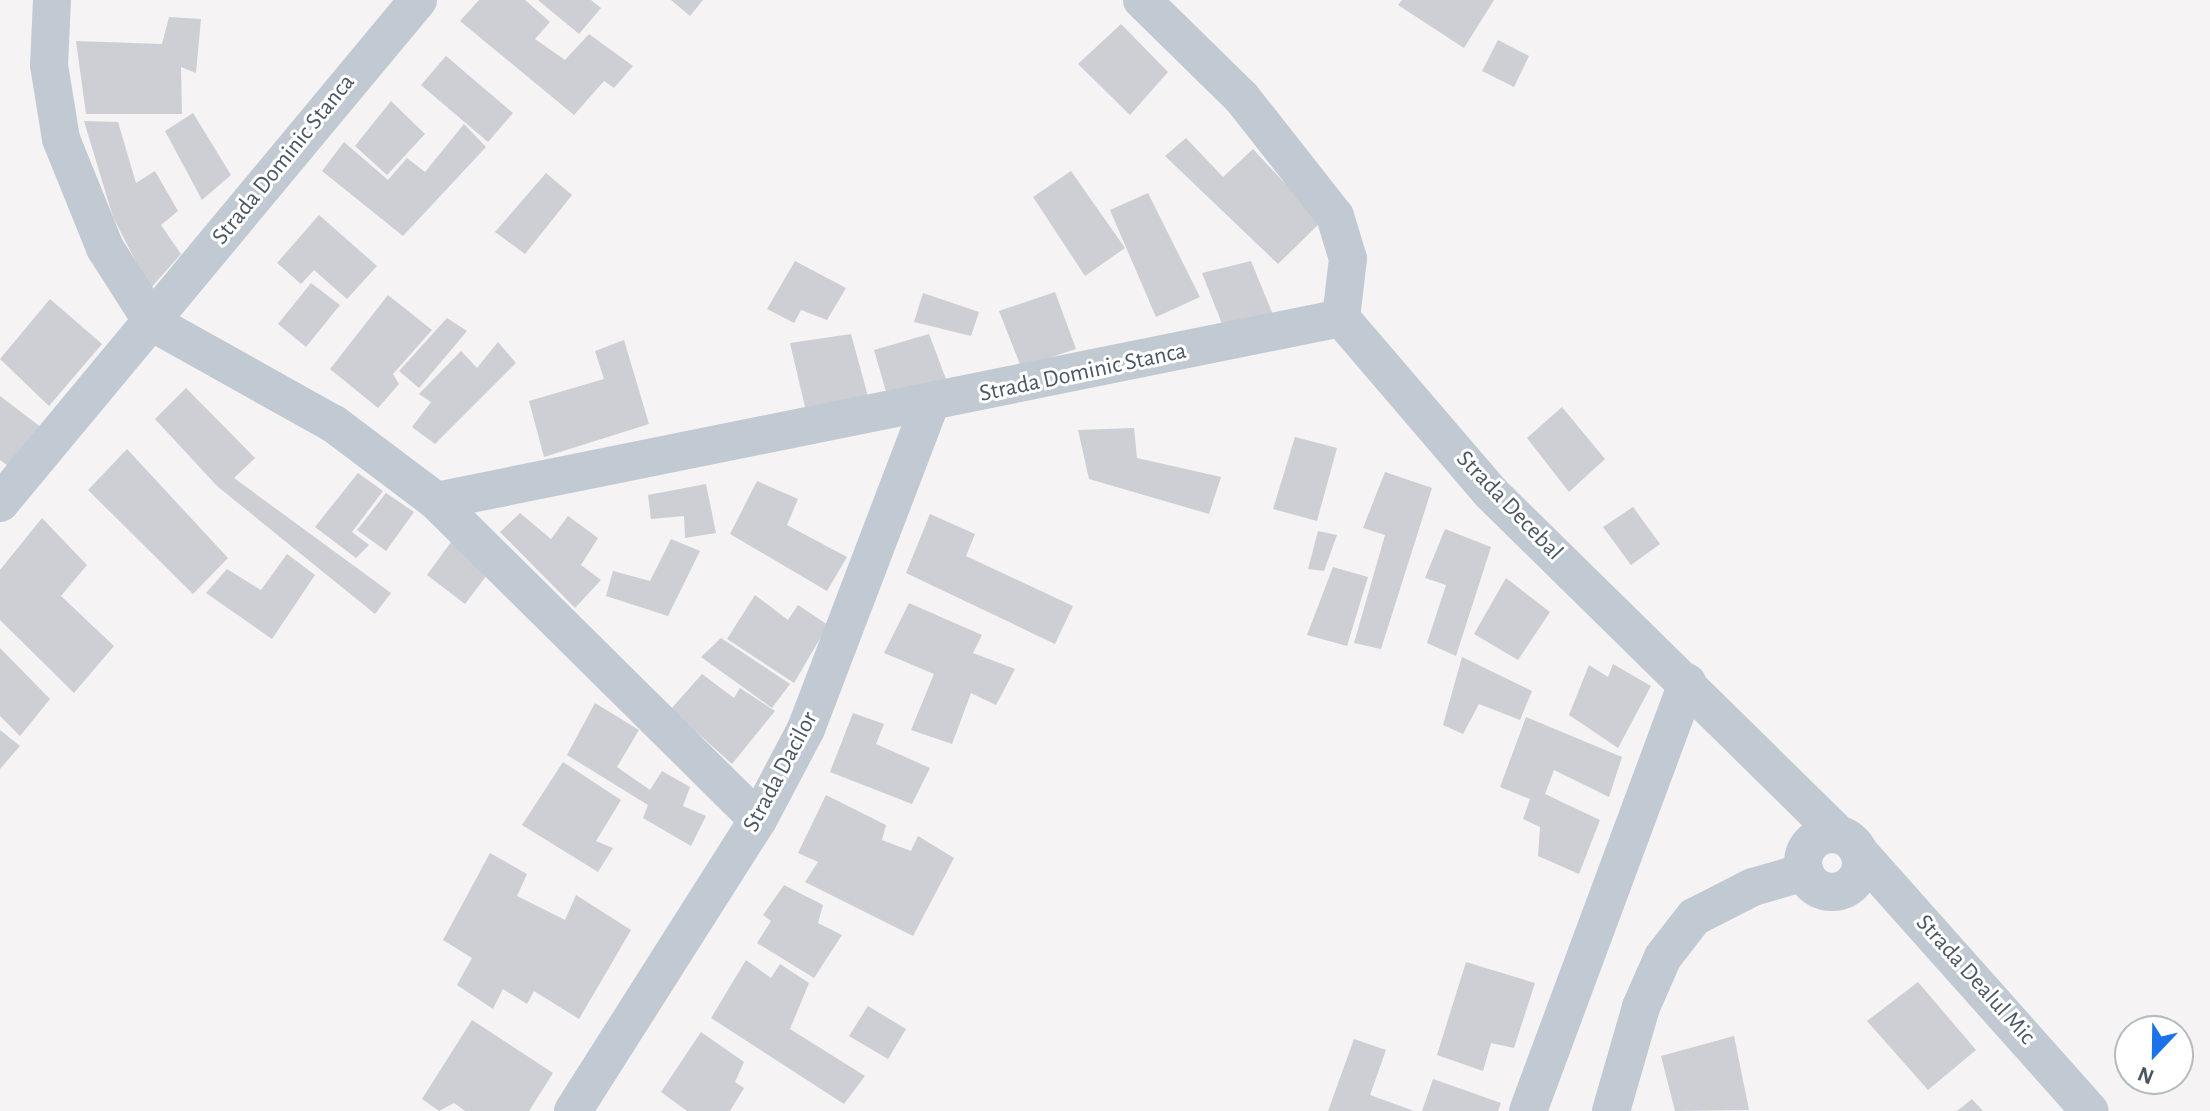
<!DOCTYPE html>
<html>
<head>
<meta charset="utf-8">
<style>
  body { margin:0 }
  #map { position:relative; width:2210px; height:1111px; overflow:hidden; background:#f5f3f3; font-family:"Alegreya Sans",sans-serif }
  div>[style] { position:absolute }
  .building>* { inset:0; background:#cdcfd5 }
  .minor>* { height:38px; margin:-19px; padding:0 19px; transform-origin:19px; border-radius:19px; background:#c1cad2 }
  .minor>.ring { margin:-19px; padding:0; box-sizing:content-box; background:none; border:38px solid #c1cad2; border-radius:50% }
  span { translate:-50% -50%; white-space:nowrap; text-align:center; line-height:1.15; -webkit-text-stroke:6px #fff; paint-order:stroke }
  .street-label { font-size:24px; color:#4a5661 }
  .north { position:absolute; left:2114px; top:1015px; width:80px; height:80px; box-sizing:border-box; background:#fff; border:2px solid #b7bbc0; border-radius:50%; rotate:202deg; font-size:22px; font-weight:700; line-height:32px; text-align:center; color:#4a5661 }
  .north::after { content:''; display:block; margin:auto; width:28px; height:36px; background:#1a73e8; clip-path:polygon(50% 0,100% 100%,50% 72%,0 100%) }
</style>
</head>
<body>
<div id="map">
  <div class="building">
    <div style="clip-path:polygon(479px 0,525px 0,550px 22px,535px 39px,565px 60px,589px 34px,633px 66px,614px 88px,604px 81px,574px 115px,460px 21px)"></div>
    <div style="clip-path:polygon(538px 0,591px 0,601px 8px,579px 34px)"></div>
    <div style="clip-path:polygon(671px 0,703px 0,690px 16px)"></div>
    <div style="clip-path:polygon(1402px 0,1494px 0,1464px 48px,1398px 5px)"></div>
    <div style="clip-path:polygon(169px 17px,201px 19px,196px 73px,181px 67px,182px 114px,86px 114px,76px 41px,162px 44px)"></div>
    <div style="clip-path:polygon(1121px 24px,1168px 72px,1130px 115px,1078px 64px)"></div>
    <div style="clip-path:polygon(1498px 40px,1529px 56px,1514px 87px,1482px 71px)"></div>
    <div style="clip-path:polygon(446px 56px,513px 113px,488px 142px,421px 85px)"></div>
    <div style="clip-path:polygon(391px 101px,425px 134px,387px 175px,355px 146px)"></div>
    <div style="clip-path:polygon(193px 113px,231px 175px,202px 200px,165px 131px)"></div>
    <div style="clip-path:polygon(84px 121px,118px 122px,136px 183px,155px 171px,178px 211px,161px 225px,181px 254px,150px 289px,113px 217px)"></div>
    <div style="clip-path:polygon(464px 124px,486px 147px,403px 236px,322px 171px,344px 142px,388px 180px,407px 158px,425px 172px)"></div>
    <div style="clip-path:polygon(1186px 138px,1223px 177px,1253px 149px,1321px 222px,1278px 264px,1165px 156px)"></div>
    <div style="clip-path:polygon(1071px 171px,1125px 248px,1085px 276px,1033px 197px)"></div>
    <div style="clip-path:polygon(546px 173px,572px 195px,525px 254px,495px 232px)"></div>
    <div style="clip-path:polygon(1148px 193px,1200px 297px,1156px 317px,1110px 210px)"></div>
    <div style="clip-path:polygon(319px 215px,377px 266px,347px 299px,314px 270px,301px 284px,277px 263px)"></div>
    <div style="clip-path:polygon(795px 261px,846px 288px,827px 320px,801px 310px,794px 323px,767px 309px)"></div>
    <div style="clip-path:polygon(1251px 261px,1274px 317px,1224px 329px,1202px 273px)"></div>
    <div style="clip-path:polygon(311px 283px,340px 305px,306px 347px,278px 324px)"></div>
    <div style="clip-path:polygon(1055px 292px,1076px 349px,1021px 367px,999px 311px)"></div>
    <div style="clip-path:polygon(923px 293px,979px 312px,971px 336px,914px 322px)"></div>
    <div style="clip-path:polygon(388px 295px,432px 330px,393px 374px,399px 384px,378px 408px,330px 369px)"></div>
    <div style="clip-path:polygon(50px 299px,102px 344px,49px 406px,0 359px)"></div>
    <div style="clip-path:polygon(447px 318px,467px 331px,419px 388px,399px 371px)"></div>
    <div style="clip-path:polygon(851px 334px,870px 404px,808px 420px,790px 343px)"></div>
    <div style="clip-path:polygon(929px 334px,949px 387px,889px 402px,874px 350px)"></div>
    <div style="clip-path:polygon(624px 340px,649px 424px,544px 457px,529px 401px,604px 379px,595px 351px)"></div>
    <div style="clip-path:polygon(498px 342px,516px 363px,435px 444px,412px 427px,431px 402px,419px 394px,461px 351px,477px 368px)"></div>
    <div style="clip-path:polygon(186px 388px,255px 458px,234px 478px,391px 593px,375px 614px,217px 486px,155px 419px)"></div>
    <div style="clip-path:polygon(0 396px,42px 428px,11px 468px,0 460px)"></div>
    <div style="clip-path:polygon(1562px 407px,1605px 459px,1569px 492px,1527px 438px)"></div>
    <div style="clip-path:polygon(1134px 428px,1137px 458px,1221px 477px,1209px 514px,1089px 479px,1078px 430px)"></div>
    <div style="clip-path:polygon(1295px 437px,1337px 448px,1317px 521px,1273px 509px)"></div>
    <div style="clip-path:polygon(127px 449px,228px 558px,193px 594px,88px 490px)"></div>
    <div style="clip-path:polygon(1385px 472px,1432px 488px,1381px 649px,1354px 643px,1385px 535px,1363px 528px)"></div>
    <div style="clip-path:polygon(358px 473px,383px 491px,352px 532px,369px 545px,356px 558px,315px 527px)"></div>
    <div style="clip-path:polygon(757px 481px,798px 499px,787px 525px,847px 557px,827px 591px,730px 534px)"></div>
    <div style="clip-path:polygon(706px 484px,716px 533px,685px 538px,684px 516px,651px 519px,648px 495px)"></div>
    <div style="clip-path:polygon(386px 493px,414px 512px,386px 551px,357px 530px)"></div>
    <div style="clip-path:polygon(1633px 507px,1660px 544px,1631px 565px,1603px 527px)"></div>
    <div style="clip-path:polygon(520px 513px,551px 539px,568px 516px,598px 538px,581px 565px,601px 580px,575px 608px,500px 532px)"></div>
    <div style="clip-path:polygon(930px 514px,975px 534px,966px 556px,1073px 606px,1055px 644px,906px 573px)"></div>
    <div style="clip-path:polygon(42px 518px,87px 565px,61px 596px,114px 646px,74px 693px,0 620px,0 570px)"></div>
    <div style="clip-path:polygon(1445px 529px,1491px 547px,1456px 656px,1427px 643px,1446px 585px,1425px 578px)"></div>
    <div style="clip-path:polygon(1318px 531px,1337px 535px,1324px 571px,1308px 569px)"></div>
    <div style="clip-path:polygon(671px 539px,700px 551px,668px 616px,606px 596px,613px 571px,650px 581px)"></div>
    <div style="clip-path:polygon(451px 542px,487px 575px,465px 604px,427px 575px)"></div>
    <div style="clip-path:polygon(287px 554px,315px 575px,272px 639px,206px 593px,227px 569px,261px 590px)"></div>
    <div style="clip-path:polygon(1333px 567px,1368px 577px,1347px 646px,1307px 635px)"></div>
    <div style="clip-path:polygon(1506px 578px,1550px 612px,1518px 660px,1474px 634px)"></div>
    <div style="clip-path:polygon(755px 595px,788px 620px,798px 605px,828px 625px,794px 683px,727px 639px)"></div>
    <div style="clip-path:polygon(909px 603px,982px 635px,973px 653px,1015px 669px,996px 705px,971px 693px,952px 744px,911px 730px,934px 674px,884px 653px)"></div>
    <div style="clip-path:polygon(721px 638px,790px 684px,772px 708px,701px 657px)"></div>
    <div style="clip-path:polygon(0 648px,50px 699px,20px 736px,0 716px)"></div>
    <div style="clip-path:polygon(1462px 657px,1532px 691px,1520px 720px,1479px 704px,1463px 734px,1443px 725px)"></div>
    <div style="clip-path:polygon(1613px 664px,1651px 686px,1618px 748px,1569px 715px,1589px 665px,1608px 677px)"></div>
    <div style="clip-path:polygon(702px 674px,734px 698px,740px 688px,775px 711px,732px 764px,671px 709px)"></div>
    <div style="clip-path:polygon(595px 703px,639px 730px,617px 767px,650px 790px,662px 771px,690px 787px,683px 806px,706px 816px,691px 846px,643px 818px,648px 805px,567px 755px)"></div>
    <div style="clip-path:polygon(853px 713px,884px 724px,876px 744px,930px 768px,912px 804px,830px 772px)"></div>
    <div style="clip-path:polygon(1526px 717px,1622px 757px,1609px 797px,1554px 770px,1545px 794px,1600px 820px,1579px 874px,1538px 856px,1540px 827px,1523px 819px,1530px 799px,1500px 787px)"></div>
    <div style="clip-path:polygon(0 730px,20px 746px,0 769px)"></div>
    <div style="clip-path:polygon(563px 762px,621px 800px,596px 841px,613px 848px,598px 872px,522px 825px)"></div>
    <div style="clip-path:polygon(826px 795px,886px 825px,882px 840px,911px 851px,918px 836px,954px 858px,913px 936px,805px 882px,818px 862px,798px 853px)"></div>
    <div style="clip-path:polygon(490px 853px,527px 874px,517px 896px,565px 920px,576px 895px,631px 930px,579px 1019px,534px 991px,527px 1004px,503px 989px,493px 1009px,457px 985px,472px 958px,443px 940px)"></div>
    <div style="clip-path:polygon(784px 885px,823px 905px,818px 923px,842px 935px,814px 978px,757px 943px,771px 921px,763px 915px)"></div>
    <div style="clip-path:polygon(746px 960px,771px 978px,780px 964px,809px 983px,790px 1029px,865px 1076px,844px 1104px,711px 1018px)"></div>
    <div style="clip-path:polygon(1466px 962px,1535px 983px,1514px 1048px,1491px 1043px,1483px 1071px,1437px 1055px)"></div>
    <div style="clip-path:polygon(1918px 982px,1976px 1050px,1928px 1090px,1867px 1021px)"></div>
    <div style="clip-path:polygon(868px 1006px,906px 1029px,888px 1059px,849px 1036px)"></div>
    <div style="clip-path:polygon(472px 1020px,553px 1073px,529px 1111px,465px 1111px,454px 1103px,439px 1111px,422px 1099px)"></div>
    <div style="clip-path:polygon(701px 1032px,744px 1062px,735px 1082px,744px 1088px,730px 1111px,687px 1111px,661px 1092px)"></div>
    <div style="clip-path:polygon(1734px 1036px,1749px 1110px,1675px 1111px,1661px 1056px)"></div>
    <div style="clip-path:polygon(1354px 1039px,1386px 1050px,1370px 1095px,1414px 1111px,1328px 1111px)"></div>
    <div style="clip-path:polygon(1433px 1079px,1501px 1103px,1498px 1111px,1422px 1111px)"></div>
    <div style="clip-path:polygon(1972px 1099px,1983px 1111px,1957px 1111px)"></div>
  </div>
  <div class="minor">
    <div style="left:52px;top:0;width:65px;rotate:92.6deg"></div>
    <div style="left:49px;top:65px;width:75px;rotate:80.8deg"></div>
    <div style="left:61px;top:139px;width:118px;rotate:68deg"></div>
    <div style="left:105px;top:248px;width:89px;rotate:57.4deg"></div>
    <div style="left:153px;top:323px;width:207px;rotate:29.2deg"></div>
    <div style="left:334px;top:424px;width:128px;rotate:37deg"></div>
    <div style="left:436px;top:501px;width:453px;rotate:44.7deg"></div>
    <div style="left:1142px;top:0;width:140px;rotate:44.4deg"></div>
    <div style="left:1242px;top:98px;width:150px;rotate:51.8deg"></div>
    <div style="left:1335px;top:216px;width:45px;rotate:73.2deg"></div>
    <div style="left:1348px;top:259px;width:59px;rotate:96.8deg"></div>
    <div style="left:1341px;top:318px;width:230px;rotate:49.4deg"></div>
    <div style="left:1491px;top:493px;width:487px;rotate:44.5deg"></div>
    <div style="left:436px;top:501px;width:923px;rotate:-11.43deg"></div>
    <div style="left:0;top:503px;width:654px;rotate:-50.27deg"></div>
    <div class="ring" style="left:1803px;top:834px;width:20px;height:20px"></div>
    <div style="left:1858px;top:851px;width:348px;rotate:48.3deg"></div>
    <div style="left:573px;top:1111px;width:345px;rotate:-57.6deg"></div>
    <div style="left:758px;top:820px;width:103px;rotate:-62.2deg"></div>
    <div style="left:806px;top:729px;width:348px;rotate:-69.1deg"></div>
    <div style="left:1528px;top:1111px;width:457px;rotate:-69.6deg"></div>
    <div style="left:1611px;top:1111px;width:108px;rotate:-73.9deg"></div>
    <div style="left:1641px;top:1007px;width:55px;rotate:-66.3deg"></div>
    <div style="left:1663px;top:957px;width:51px;rotate:-52.2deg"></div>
    <div style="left:1694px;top:917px;width:66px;rotate:-27deg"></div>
    <div style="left:1753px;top:887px;width:54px;rotate:-16.1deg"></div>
  </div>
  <div class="street-label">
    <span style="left:284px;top:160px;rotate:-51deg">Strada Dominic Stanca</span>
    <span style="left:1083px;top:373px;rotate:-12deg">Strada Dominic Stanca</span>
    <span style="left:1509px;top:506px;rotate:46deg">Strada Decebal</span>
    <span style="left:781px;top:772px;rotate:-62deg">Strada Dacilor</span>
    <span style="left:1975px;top:980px;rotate:48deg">Strada Dealul Mic</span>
  </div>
  <div class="north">N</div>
</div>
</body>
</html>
